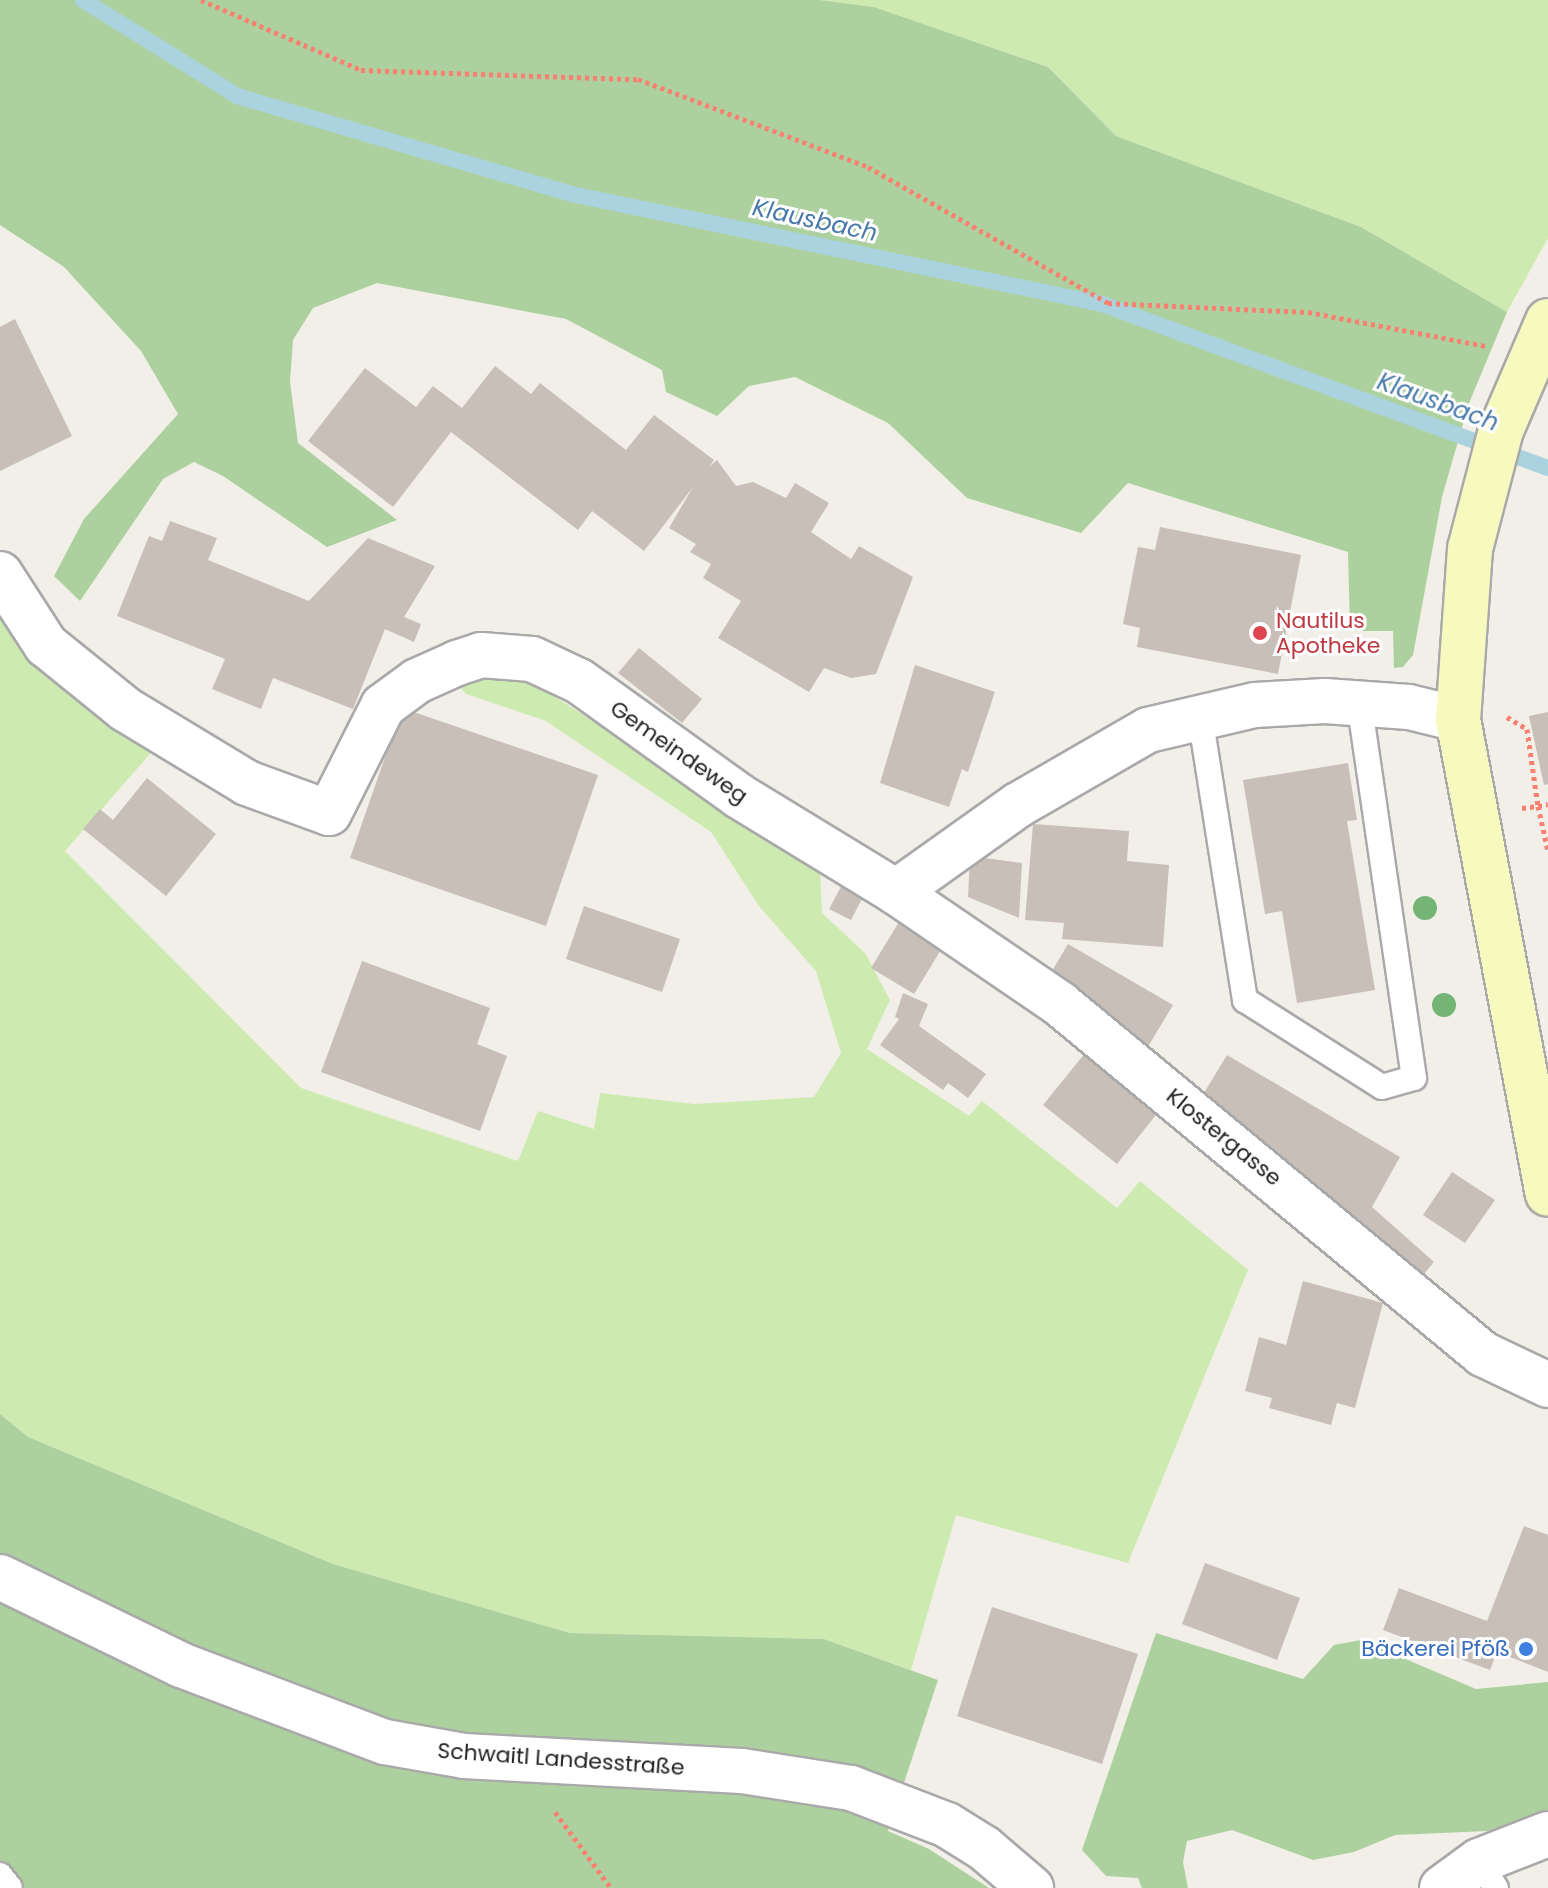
<!DOCTYPE html>
<html>
<head>
<meta charset="utf-8">
<style>
  body { margin:0 }
  #map { position:relative; width:1548px; height:1888px; overflow:hidden; background:#f2efe9; font-family:Poppins,sans-serif }
  div>[style] { position:absolute }
  .grass>* { inset:0; background:#cdebb0 }
  .forest>* { inset:0; background:#add19e }
  .stream>* { height:16px; margin:-8px; padding:0 8px; transform-origin:8px; border-radius:8px; background:#aad3df }
  .building>* { inset:0; background:#c7bfb8 }
  .path>* { height:5px; margin-top:-2.5px; transform-origin:0; background:repeating-linear-gradient(90deg,#fa8072 0 4px,transparent 0 8px) }
  .roads { filter:drop-shadow(2px 0 #a9a9a9) drop-shadow(-2px 0 #a9a9a9) drop-shadow(0 2px #a9a9a9) drop-shadow(0 -2px #a9a9a9) }
  .service>* { height:24px; margin:-12px; padding:0 12px; transform-origin:12px; border-radius:12px; background:#fff }
  .minor>* { height:44px; margin:-22px; padding:0 22px; transform-origin:22px; border-radius:22px; background:#fff }
  .tertiary>* { height:44px; margin:-22px; padding:0 22px; transform-origin:22px; border-radius:22px; background:#fff }
  .secondary>* { height:44px; margin:-22px; padding:0 22px; transform-origin:22px; border-radius:22px; background:#f7fabf }
  .trees>* { width:24px; height:24px; margin:-12px; border-radius:50%; background:#74b475 }
  .dots>* { width:22px; height:22px; translate:-50% -50%; box-sizing:border-box; border:4px solid #fff; border-radius:50% }
  span { translate:-50% -50%; white-space:nowrap; text-align:center; line-height:1.15; -webkit-text-stroke:6px #fff; paint-order:stroke }
  .health-label { font-size:22px; color:#be3a42 }
  .left { translate:0 -50%; text-align:left }
  .street-label { font-size:22px; color:#222 }
  .shop-label { font-size:22px; color:#366cbe }
  .right { translate:-100% -50%; text-align:right }
  .water-label { font-size:24px; color:#4a7aab; font-style:italic }
</style>
</head>
<body>
<div id="map">
  <div class="grass">
    <div style="clip-path:polygon(820px 0,1548px 0,1548px 238px,1507px 312px,1361px 227px,1116px 136px,1048px 67px,874px 7px)"></div>
    <div style="clip-path:polygon(0 594px,156px 747px,65px 851px,301px 1088px,518px 1161px,538px 1111px,594px 1129px,600px 1093px,694px 1104px,814px 1097px,841px 1053px,816px 971px,759px 906px,711px 832px,546px 721px,466px 694px,452px 677px,488px 671px,535px 684px,820px 867px,822px 913px,865px 953px,890px 1000px,867px 1049px,969px 1116px,982px 1101px,1117px 1208px,1140px 1181px,1248px 1270px,1128px 1563px,956px 1515px,911px 1670px,824px 1639px,570px 1633px,333px 1564px,28px 1437px,0 1414px)"></div>
  </div>
  <div class="forest">
    <div style="clip-path:polygon(0 0,820px 0,874px 7px,1048px 67px,1116px 136px,1361px 227px,1507px 312px,1469px 403px,1442px 497px,1413px 655px,1403px 667px,1394px 668px,1393px 631px,1350px 631px,1348px 552px,1128px 483px,1081px 533px,967px 498px,888px 423px,795px 377px,749px 386px,717px 416px,666px 392px,662px 370px,566px 319px,377px 283px,313px 308px,293px 340px,290px 382px,298px 443px,397px 520px,327px 547px,223px 476px,194px 462px,163px 479px,80px 601px,54px 576px,84px 519px,178px 414px,141px 351px,64px 267px,0 225px)"></div>
    <div style="clip-path:polygon(0 1414px,28px 1437px,333px 1564px,570px 1633px,824px 1639px,938px 1680px,888px 1831px,929px 1849px,989px 1888px,0 1888px)"></div>
    <div style="clip-path:polygon(1156px 1633px,1303px 1679px,1334px 1645px,1361px 1640px,1476px 1689px,1548px 1682px,1548px 1817px,1511px 1830px,1395px 1835px,1354px 1852px,1313px 1860px,1232px 1830px,1187px 1841px,1183px 1862px,1188px 1888px,1142px 1888px,1138px 1878px,1106px 1876px,1082px 1850px)"></div>
  </div>
  <div class="stream">
    <div style="left:83px;top:0;width:181px;rotate:31.9deg"></div>
    <div style="left:237px;top:96px;width:353px;rotate:16.3deg"></div>
    <div style="left:576px;top:195px;width:537px;rotate:11.71deg"></div>
    <div style="left:1102px;top:304px;width:475px;rotate:20.2deg"></div>
  </div>
  <div class="building">
    <div style="clip-path:polygon(15px 319px,72px 436px,0 471px,0 327px)"></div>
    <div style="clip-path:polygon(495px 366px,531px 394px,540px 383px,626px 450px,654px 415px,714px 460px,709px 467px,717px 460px,736px 486px,753px 482px,786px 498px,795px 483px,829px 503px,811px 532px,851px 559px,859px 546px,913px 577px,876px 674px,851px 678px,824px 668px,809px 692px,718px 638px,741px 601px,703px 578px,711px 564px,690px 552px,696px 544px,669px 528px,693px 487px,644px 551px,592px 511px,578px 530px,451px 432px,393px 507px,308px 441px,365px 368px,416px 407px,433px 386px,462px 408px)"></div>
    <div style="clip-path:polygon(170px 521px,217px 538px,208px 560px,309px 601px,368px 538px,435px 566px,404px 617px,421px 624px,414px 642px,385px 629px,353px 709px,273px 678px,261px 709px,212px 689px,225px 659px,117px 616px,149px 536px,162px 541px)"></div>
    <div style="clip-path:polygon(1160px 527px,1301px 555px,1278px 674px,1137px 647px,1140px 628px,1123px 624px,1138px 547px,1155px 550px)"></div>
    <div style="clip-path:polygon(639px 648px,702px 699px,682px 723px,618px 673px)"></div>
    <div style="clip-path:polygon(915px 665px,995px 692px,968px 772px,962px 769px,949px 807px,880px 783px)"></div>
    <div style="clip-path:polygon(402px 708px,598px 775px,546px 926px,350px 858px)"></div>
    <div style="clip-path:polygon(1548px 712px,1548px 784px,1544px 785px,1529px 716px)"></div>
    <div style="clip-path:polygon(1348px 763px,1357px 820px,1347px 821px,1375px 990px,1297px 1003px,1282px 911px,1265px 914px,1243px 780px)"></div>
    <div style="clip-path:polygon(147px 778px,216px 834px,166px 896px,83px 829px,100px 809px,113px 820px)"></div>
    <div style="clip-path:polygon(1033px 824px,1129px 831px,1127px 861px,1169px 865px,1163px 947px,1062px 939px,1064px 923px,1025px 920px)"></div>
    <div style="clip-path:polygon(970px 856px,1022px 863px,1019px 918px,968px 897px)"></div>
    <div style="clip-path:polygon(843px 883px,864px 895px,851px 920px,829px 909px)"></div>
    <div style="clip-path:polygon(584px 906px,680px 939px,662px 992px,566px 959px)"></div>
    <div style="clip-path:polygon(902px 917px,945px 943px,914px 994px,871px 968px)"></div>
    <div style="clip-path:polygon(1068px 944px,1173px 1005px,1146px 1050px,1042px 988px)"></div>
    <div style="clip-path:polygon(362px 961px,490px 1008px,477px 1044px,507px 1056px,480px 1131px,321px 1072px)"></div>
    <div style="clip-path:polygon(903px 993px,928px 1004px,919px 1026px,986px 1074px,968px 1098px,948px 1083px,943px 1090px,880px 1045px,899px 1019px,895px 1017px)"></div>
    <div style="clip-path:polygon(1094px 1042px,1167px 1101px,1117px 1164px,1043px 1105px)"></div>
    <div style="clip-path:polygon(1227px 1055px,1400px 1157px,1372px 1207px,1434px 1262px,1412px 1288px,1193px 1111px)"></div>
    <div style="clip-path:polygon(1452px 1172px,1495px 1200px,1465px 1243px,1423px 1215px)"></div>
    <div style="clip-path:polygon(1303px 1281px,1383px 1303px,1355px 1408px,1337px 1403px,1331px 1425px,1269px 1408px,1272px 1398px,1245px 1391px,1259px 1337px,1286px 1345px)"></div>
    <div style="clip-path:polygon(1524px 1526px,1548px 1535px,1548px 1672px,1497px 1652px,1490px 1670px,1383px 1630px,1399px 1588px,1487px 1621px)"></div>
    <div style="clip-path:polygon(1205px 1563px,1300px 1598px,1277px 1660px,1182px 1624px)"></div>
    <div style="clip-path:polygon(992px 1607px,1138px 1654px,1102px 1764px,957px 1716px)"></div>
  </div>
  <div class="path">
    <div style="left:201px;top:0;width:175px;rotate:23.6deg"></div>
    <div style="left:361px;top:70px;width:277px;rotate:1.9deg"></div>
    <div style="left:638px;top:79px;width:246px;rotate:20.9deg"></div>
    <div style="left:868px;top:167px;width:276px;rotate:29.5deg"></div>
    <div style="left:1108px;top:303px;width:200px;rotate:2.6deg"></div>
    <div style="left:1308px;top:312px;width:182px;rotate:10.8deg"></div>
    <div style="left:1507px;top:717px;width:23px;rotate:31deg"></div>
    <div style="left:1527px;top:729px;width:78px;rotate:81.9deg"></div>
    <div style="left:1538px;top:806px;width:10px;rotate:-11deg"></div>
    <div style="left:1522px;top:808px;width:16px;rotate:-7deg"></div>
    <div style="left:1538px;top:806px;width:46px;rotate:77.5deg"></div>
    <div style="left:555px;top:1812px;width:94px;rotate:53.6deg"></div>
  </div>
  <div class="roads">
    <div class="service">
      <div style="left:1200px;top:716px;width:288px;rotate:81deg"></div>
      <div style="left:1245px;top:1000px;width:162px;rotate:32.4deg"></div>
      <div style="left:1382px;top:1087px;width:33px;rotate:-16deg"></div>
      <div style="left:1414px;top:1078px;width:379px;rotate:-98.3deg"></div>
      <div style="left:1479px;top:1861px;width:32px;rotate:58deg"></div>
      <div style="left:0;top:1875px;width:16px;rotate:52deg"></div>
    </div>
    <div class="minor">
      <div style="left:0;top:574px;width:85px;rotate:57.1deg"></div>
      <div style="left:46px;top:645px;width:102px;rotate:39deg"></div>
      <div style="left:125px;top:709px;width:143px;rotate:31.2deg"></div>
      <div style="left:247px;top:783px;width:87px;rotate:20.1deg"></div>
      <div style="left:329px;top:813px;width:120px;rotate:-63.2deg"></div>
      <div style="left:383px;top:706px;width:42px;rotate:-36.3deg"></div>
      <div style="left:417px;top:681px;width:44px;rotate:-24.2deg"></div>
      <div style="left:457px;top:663px;width:25px;rotate:-18deg"></div>
      <div style="left:481px;top:655px;width:51px;rotate:4.5deg"></div>
      <div style="left:532px;top:659px;width:52px;rotate:25.1deg"></div>
      <div style="left:579px;top:681px;width:197px;rotate:35.7deg"></div>
      <div style="left:739px;top:796px;width:184px;rotate:31.4deg"></div>
      <div style="left:896px;top:892px;width:150px;rotate:-35.5deg"></div>
      <div style="left:1018px;top:805px;width:150px;rotate:-30deg"></div>
      <div style="left:1148px;top:730px;width:110px;rotate:-13.2deg"></div>
      <div style="left:1255px;top:705px;width:70px;rotate:-3.3deg"></div>
      <div style="left:1325px;top:701px;width:84px;rotate:4.1deg"></div>
      <div style="left:1409px;top:707px;width:50px;rotate:13.8deg"></div>
      <div style="left:896px;top:892px;width:199px;rotate:34.3deg"></div>
      <div style="left:1060px;top:1004px;width:549px;rotate:39.61deg"></div>
      <div style="left:1483px;top:1354px;width:72px;rotate:25.5deg"></div>
    </div>
    <div class="tertiary">
      <div style="left:0;top:1577px;width:201px;rotate:25.9deg"></div>
      <div style="left:181px;top:1665px;width:218px;rotate:20.7deg"></div>
      <div style="left:385px;top:1742px;width:80px;rotate:10deg"></div>
      <div style="left:464px;top:1756px;width:278px;rotate:3.1deg"></div>
      <div style="left:742px;top:1771px;width:110px;rotate:8.9deg"></div>
      <div style="left:851px;top:1788px;width:103px;rotate:21.1deg"></div>
      <div style="left:947px;top:1825px;width:44px;rotate:31.9deg"></div>
      <div style="left:984px;top:1848px;width:62px;rotate:40.4deg"></div>
      <div style="left:1442px;top:1888px;width:46px;rotate:-36.1deg"></div>
      <div style="left:1479px;top:1861px;width:74px;rotate:-21.4deg"></div>
    </div>
    <div class="secondary">
      <div style="left:1548px;top:321px;width:119px;rotate:113.3deg"></div>
      <div style="left:1501px;top:430px;width:123px;rotate:104.6deg"></div>
      <div style="left:1470px;top:549px;width:170px;rotate:94deg"></div>
      <div style="left:1458px;top:719px;width:483px;rotate:79.3deg"></div>
    </div>
  </div>
  <div class="trees">
    <div style="left:1425px;top:908px"></div>
    <div style="left:1444px;top:1005px"></div>
  </div>
  <div class="dots">
    <div style="left:1260px;top:633px;background:#e0444e"></div>
    <div style="left:1526px;top:1649px;background:#3f7fe0"></div>
  </div>
  <div class="health-label">
    <span class="left" style="left:1276px;top:633px">Nautilus<br>Apotheke</span>
  </div>
  <div class="street-label">
    <span style="left:679px;top:752px;rotate:35deg">Gemeindeweg</span>
    <span style="left:1224px;top:1137px;rotate:39deg">Klostergasse</span>
    <span style="left:561px;top:1759px;rotate:4deg">Schwaitl Landesstraße</span>
  </div>
  <div class="shop-label">
    <span class="right" style="left:1510px;top:1649px">Bäckerei Pföß</span>
  </div>
  <div class="water-label">
    <span style="left:815px;top:220px;rotate:12deg">Klausbach</span>
    <span style="left:1438px;top:402px;rotate:20deg">Klausbach</span>
  </div>
</div>
</body>
</html>
